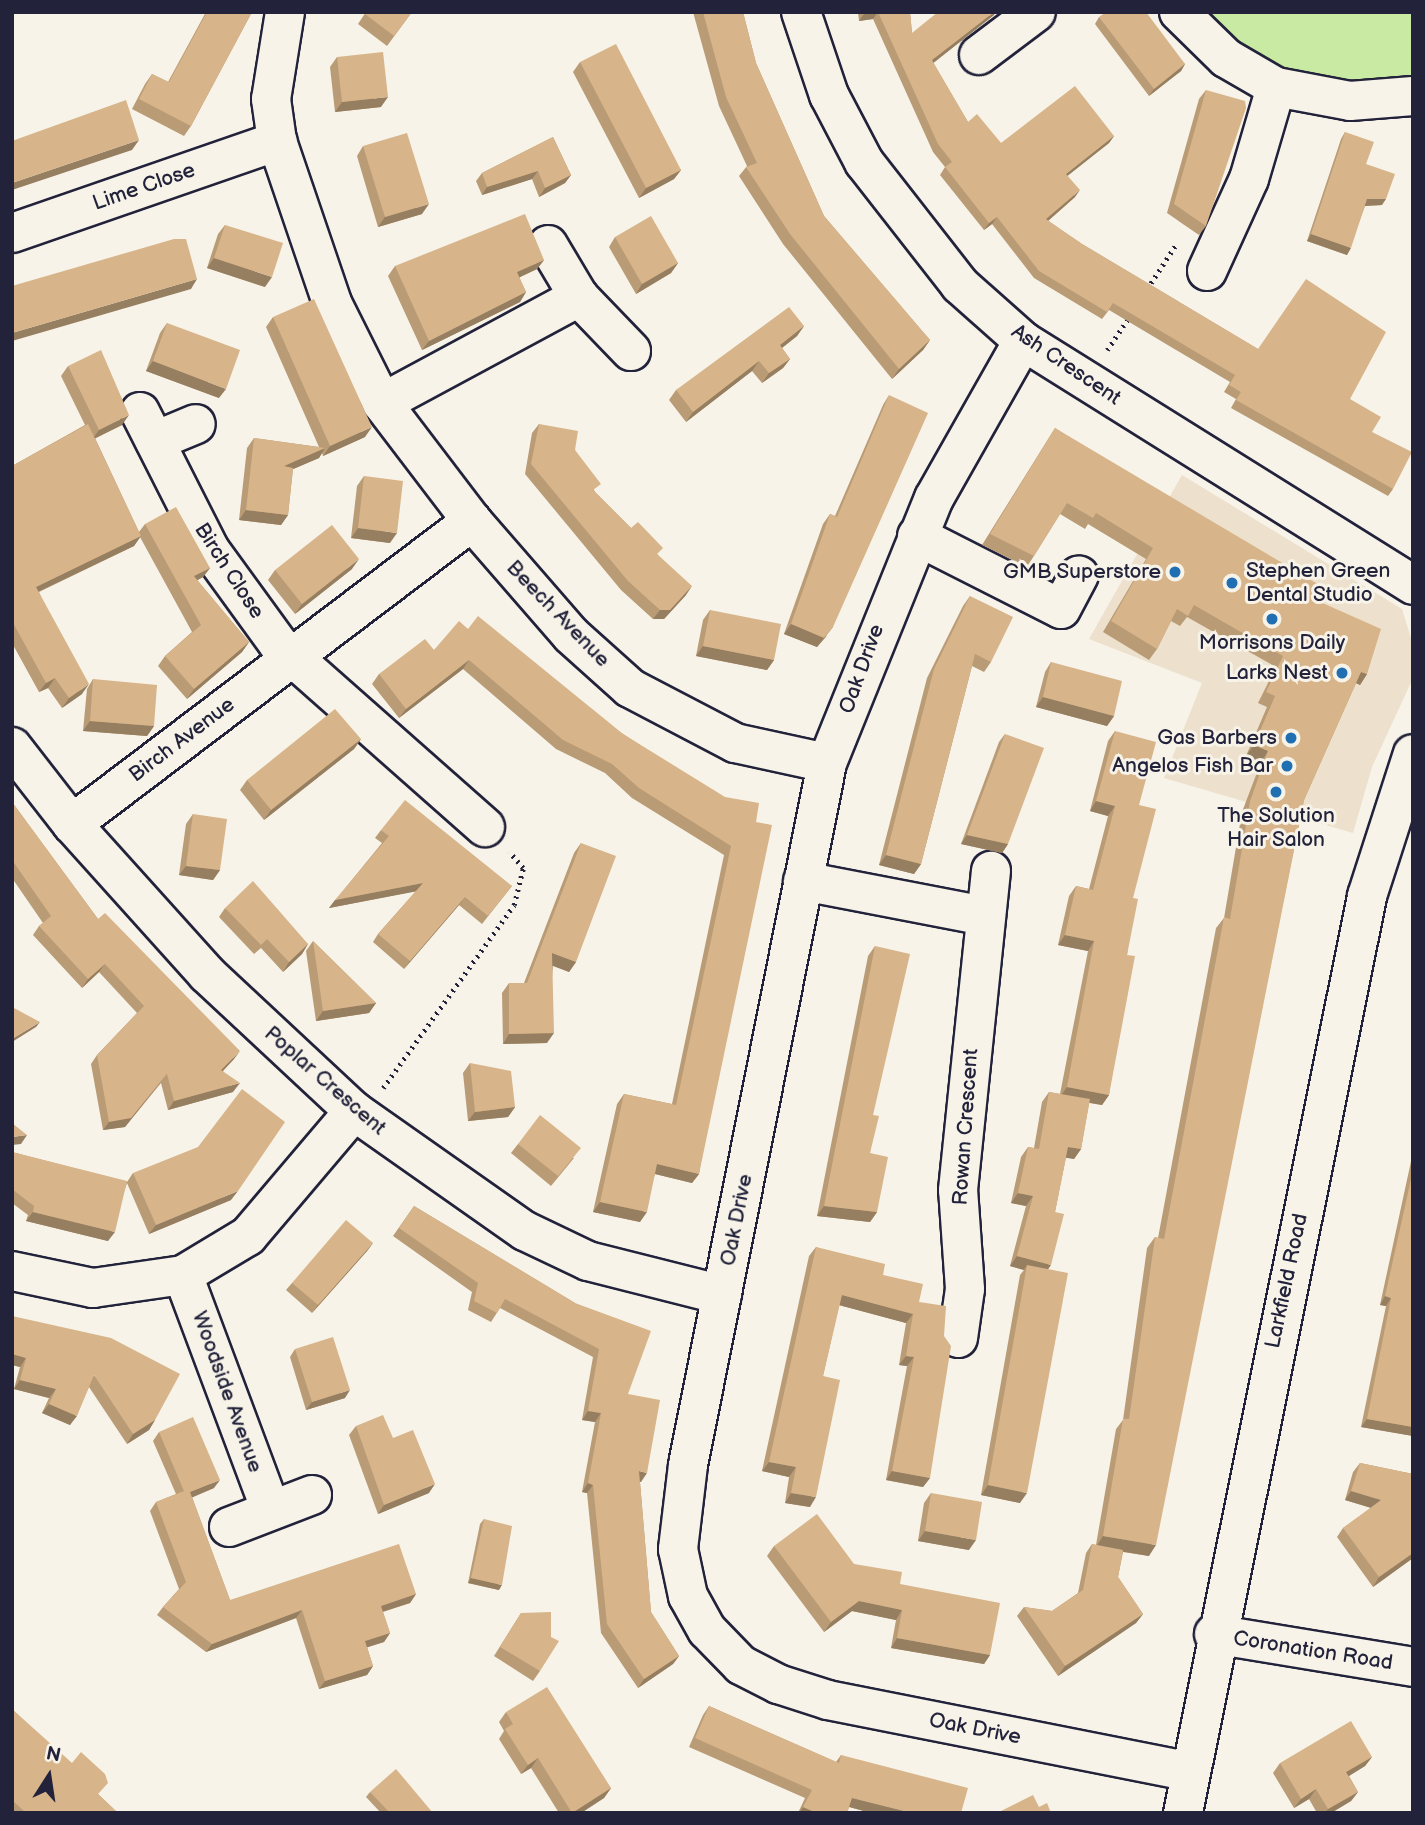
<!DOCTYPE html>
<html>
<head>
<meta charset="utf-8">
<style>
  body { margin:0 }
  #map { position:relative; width:1425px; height:1825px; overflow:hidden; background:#f7f3e8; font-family:"Balsamiq Sans",sans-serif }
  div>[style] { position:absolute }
  .built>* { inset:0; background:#ede0cc }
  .green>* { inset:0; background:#c9eaa2 }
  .path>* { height:4.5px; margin-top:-2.25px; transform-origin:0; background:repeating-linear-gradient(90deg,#22223b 0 2px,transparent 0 7px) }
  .roads { filter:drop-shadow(2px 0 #22223b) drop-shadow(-2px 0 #22223b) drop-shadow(0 2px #22223b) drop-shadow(0 -2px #22223b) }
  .minor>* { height:38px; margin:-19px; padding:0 19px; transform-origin:19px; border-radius:19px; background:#f7f3e8 }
  .wall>* { inset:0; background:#b99b76 }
  .shaded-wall>* { inset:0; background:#967e60 }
  .building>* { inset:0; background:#d7b489 }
  .dots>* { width:19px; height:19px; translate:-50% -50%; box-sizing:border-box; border:4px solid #f7f3e8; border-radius:50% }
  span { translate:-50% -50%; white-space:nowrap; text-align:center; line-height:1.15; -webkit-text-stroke:6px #f7f3e8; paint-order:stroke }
  .street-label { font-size:21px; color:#22223b }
  .poi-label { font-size:21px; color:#22223b }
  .left { translate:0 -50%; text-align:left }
  .right { translate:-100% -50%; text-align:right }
  .frame { position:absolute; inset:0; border:14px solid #22223b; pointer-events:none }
  .north { position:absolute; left:14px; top:1741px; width:70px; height:70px; -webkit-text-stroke:5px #f7f3e8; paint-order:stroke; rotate:12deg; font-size:19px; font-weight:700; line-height:28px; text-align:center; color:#22223b }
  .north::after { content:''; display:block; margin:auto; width:24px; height:32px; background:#22223b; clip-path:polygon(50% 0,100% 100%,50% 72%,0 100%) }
</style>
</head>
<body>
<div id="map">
  <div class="built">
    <div style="clip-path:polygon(1182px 475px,1402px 609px,1413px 645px,1413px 678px,1372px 767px,1353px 833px,1164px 778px,1202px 683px,1089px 639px)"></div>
  </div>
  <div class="green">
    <div style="clip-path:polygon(1201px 12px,1413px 12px,1413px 83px,1379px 90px,1308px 80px,1261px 62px)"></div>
  </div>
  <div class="path">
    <div style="left:1147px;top:289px;width:55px;rotate:-56.9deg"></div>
    <div style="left:1107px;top:350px;width:40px;rotate:-56deg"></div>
    <div style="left:383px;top:1088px;width:225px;rotate:-54.4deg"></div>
    <div style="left:514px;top:905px;width:38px;rotate:-76deg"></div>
    <div style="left:523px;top:868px;width:21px;rotate:-131deg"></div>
  </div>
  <div class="roads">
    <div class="minor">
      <div style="left:285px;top:12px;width:88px;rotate:99.1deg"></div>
      <div style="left:271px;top:99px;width:42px;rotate:81.9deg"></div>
      <div style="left:277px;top:141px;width:171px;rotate:71.2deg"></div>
      <div style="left:332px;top:303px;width:112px;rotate:63.4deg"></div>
      <div style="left:382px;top:403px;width:148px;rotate:52.7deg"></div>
      <div style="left:472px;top:521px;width:151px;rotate:49deg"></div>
      <div style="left:571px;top:635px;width:79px;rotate:41.9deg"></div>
      <div style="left:630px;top:688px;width:119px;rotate:27.6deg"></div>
      <div style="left:735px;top:743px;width:94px;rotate:12.3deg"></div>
      <div style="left:801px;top:12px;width:88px;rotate:71.4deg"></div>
      <div style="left:829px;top:95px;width:76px;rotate:62.4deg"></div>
      <div style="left:864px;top:162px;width:156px;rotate:52deg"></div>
      <div style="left:960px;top:285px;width:84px;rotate:41.6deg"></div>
      <div style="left:1023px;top:341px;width:460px;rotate:32deg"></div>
      <div style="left:1179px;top:12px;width:66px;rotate:44.4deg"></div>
      <div style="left:1226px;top:58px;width:58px;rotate:30.1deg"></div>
      <div style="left:1276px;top:87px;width:75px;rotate:10.7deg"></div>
      <div style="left:1350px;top:101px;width:63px;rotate:-4.5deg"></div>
      <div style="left:979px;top:55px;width:71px;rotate:-37deg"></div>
      <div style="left:12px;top:233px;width:281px;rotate:-19.1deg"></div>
      <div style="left:548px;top:245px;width:61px;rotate:59.2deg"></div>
      <div style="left:579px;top:297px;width:75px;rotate:46.1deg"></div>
      <div style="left:1207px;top:271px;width:101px;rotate:-65.5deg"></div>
      <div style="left:1249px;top:179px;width:96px;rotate:-73.6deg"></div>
      <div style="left:1023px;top:341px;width:180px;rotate:119.5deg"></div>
      <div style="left:934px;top:498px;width:286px;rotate:112deg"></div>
      <div style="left:827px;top:763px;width:716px;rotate:101.2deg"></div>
      <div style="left:688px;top:1465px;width:85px;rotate:96.8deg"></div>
      <div style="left:678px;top:1549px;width:48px;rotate:78deg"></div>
      <div style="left:688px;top:1596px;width:39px;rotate:61deg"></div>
      <div style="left:707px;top:1630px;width:49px;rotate:45.8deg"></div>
      <div style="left:741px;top:1665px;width:42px;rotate:27.2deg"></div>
      <div style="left:778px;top:1684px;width:52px;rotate:17.7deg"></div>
      <div style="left:828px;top:1700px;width:369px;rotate:11.2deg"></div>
      <div style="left:382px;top:403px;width:224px;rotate:-28.3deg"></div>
      <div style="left:140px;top:412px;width:155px;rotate:63.1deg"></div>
      <div style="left:210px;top:550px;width:117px;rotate:54deg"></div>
      <div style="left:279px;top:645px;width:275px;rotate:41.5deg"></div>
      <div style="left:155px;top:441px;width:44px;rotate:-22.5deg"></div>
      <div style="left:917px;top:536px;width:161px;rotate:26.9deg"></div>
      <div style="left:1061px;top:609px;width:38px;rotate:-62deg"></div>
      <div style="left:12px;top:747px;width:98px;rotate:52.1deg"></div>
      <div style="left:72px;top:824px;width:202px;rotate:48deg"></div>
      <div style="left:207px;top:974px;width:201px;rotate:43deg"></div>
      <div style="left:354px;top:1111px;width:209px;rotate:35.1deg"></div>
      <div style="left:525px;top:1231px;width:70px;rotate:25.5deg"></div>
      <div style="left:588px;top:1261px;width:138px;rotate:14.2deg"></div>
      <div style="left:72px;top:824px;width:502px;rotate:-37.14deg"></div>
      <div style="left:803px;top:881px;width:184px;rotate:10.9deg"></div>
      <div style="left:12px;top:1271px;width:83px;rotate:11.9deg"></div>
      <div style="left:93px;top:1288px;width:91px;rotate:-8.2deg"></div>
      <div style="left:183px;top:1275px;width:76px;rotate:-31deg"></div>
      <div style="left:248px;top:1236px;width:164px;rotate:-49.7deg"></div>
      <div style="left:183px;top:1275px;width:251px;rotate:69.5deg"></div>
      <div style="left:958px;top:1338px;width:49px;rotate:-81.9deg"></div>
      <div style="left:965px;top:1289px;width:99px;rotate:-94deg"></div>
      <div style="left:958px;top:1190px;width:321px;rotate:-84.1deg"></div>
      <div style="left:229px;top:1527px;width:89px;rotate:-21.1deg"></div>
      <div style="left:1214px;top:1634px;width:202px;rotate:9.4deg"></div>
      <div style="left:1183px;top:1813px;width:935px;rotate:-78.65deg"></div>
      <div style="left:1367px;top:896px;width:149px;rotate:-72.1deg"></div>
    </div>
  </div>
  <div class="wall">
    <div style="clip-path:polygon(206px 12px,252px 12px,191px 126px,184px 136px,132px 109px,145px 84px,152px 74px,168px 82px)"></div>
    <div style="clip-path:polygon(366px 12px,412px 12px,387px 46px,358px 24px)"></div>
    <div style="clip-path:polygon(693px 12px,743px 12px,756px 63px,824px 216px,930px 340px,923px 350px,892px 379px,783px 244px,739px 176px,747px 166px,719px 106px)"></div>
    <div style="clip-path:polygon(858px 12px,910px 12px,912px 33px,994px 15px,933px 63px,968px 122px,1001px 143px,1114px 136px,1109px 143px,1067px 176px,1075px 197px,1048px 221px,1082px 244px,1258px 349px,1350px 399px,1372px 432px,1393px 489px,1388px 496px,1231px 408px,1236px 399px,1224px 392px,1230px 382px,1109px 310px,1102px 319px,1034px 278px,992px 224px,984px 230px,940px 175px,945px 167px,933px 152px,873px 19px,859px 21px)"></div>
    <div style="clip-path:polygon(1099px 17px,1185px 64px,1181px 71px,1149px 96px,1095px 24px)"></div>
    <div style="clip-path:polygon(337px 57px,381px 107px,335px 112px,330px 67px)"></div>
    <div style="clip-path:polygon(580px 62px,681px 170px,674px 179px,639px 198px,573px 72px)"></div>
    <div style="clip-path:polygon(1206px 90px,1206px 226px,1199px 235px,1167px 213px,1199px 99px)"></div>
    <div style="clip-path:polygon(1345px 132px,1366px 164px,1382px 205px,1365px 206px,1347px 255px,1307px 241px,1341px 139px)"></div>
    <div style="clip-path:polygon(553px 137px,571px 175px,565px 183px,539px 197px,532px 179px,482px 195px,476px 181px,482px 173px)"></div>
    <div style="clip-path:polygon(363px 146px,422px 214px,378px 227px,357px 156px)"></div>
    <div style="clip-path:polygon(225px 225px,265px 287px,207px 268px,218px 234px)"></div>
    <div style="clip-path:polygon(615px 237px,678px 263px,671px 273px,636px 294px,609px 247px)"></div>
    <div style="clip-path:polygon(544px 260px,537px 269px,519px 277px,526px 292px,520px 302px,422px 350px,388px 276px,395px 266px)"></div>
    <div style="clip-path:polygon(273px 317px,365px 437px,323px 456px,322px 453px,319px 458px,293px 469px,288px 515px,281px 525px,239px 520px,247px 448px,254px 438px,319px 447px,266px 327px)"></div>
    <div style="clip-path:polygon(167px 323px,219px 398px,146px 371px,160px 333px)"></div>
    <div style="clip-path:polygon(804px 326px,797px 336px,782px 348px,790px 359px,783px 368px,762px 383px,752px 371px,686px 422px,669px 400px,676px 390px)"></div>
    <div style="clip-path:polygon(68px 366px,122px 425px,95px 438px,139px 532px,145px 524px,210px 568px,203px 577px,197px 580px,249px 642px,242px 652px,187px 699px,158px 666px,165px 656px,192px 632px,140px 537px,134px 546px,39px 592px,82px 694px,62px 708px,48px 688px,39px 692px,12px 643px,12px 466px,85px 425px,61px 376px)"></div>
    <div style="clip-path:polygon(889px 395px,826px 637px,817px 647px,784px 634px,823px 524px,830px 514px,835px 516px,883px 405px)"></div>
    <div style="clip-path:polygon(539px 424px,575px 450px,595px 492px,658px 555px,686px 595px,664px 619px,653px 619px,621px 590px,525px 474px,532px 433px)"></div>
    <div style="clip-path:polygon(1055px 428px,1318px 601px,1367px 674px,1360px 685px,1356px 683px,1304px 800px,1149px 1556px,1123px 1552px,1118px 1577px,1143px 1614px,1136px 1623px,1058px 1676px,1017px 1616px,1024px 1607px,1052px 1611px,1078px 1593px,1086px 1553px,1092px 1544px,1096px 1545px,1116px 1429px,1123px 1420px,1147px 1248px,1155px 1237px,1158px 1238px,1216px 928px,1224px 918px,1242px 812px,1261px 762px,1246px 756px,1267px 707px,1258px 703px,1276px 667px,1187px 617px,1180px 626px,1171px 621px,1157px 649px,1149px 660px,1103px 632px,1146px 559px,1088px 524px,1085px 529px,1060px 514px,1027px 567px,982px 545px)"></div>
    <div style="clip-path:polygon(364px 476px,390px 543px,351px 538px,357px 486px)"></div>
    <div style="clip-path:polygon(352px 569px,295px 614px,268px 580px,275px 570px)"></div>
    <div style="clip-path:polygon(970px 596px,991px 662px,984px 672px,972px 666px,921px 864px,914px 874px,879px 865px,927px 678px,963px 606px)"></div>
    <div style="clip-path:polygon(710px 610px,774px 660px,767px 670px,696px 656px,703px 620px)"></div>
    <div style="clip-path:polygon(468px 629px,623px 734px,756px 822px,699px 1174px,692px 1183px,655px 1174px,640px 1222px,593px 1212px,617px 1104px,624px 1094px,672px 1104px,724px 855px,632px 798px,605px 773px,556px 749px,463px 669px,399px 718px,372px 684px,379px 674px,434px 650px)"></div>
    <div style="clip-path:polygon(1051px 662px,1114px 716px,1107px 726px,1036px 707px,1045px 672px)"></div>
    <div style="clip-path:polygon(93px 679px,154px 726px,147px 736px,83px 731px,87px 689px)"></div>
    <div style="clip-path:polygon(1115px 731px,1139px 805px,1133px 898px,1127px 955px,1109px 1095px,1102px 1105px,1089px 1103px,1081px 1149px,1074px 1159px,1066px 1157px,1055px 1212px,1020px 1503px,981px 1495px,1020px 1275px,1024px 1270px,1010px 1266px,1026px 1206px,1011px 1203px,1021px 1157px,1028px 1147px,1034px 1148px,1042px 1102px,1049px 1092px,1060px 1094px,1088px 951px,1058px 945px,1069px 896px,1076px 886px,1089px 889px,1108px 816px,1090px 811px,1108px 741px)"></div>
    <div style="clip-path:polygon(1005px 734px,1008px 844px,1002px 853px,961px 844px,999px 742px)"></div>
    <div style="clip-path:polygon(361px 739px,354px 749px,264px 820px,240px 790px,247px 780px)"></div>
    <div style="clip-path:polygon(12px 802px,98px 919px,234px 1059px,223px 1071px,233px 1092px,168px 1110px,161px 1083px,125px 1127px,103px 1130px,91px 1064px,97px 1055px,137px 1013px,99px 972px,82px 988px,33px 935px,39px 926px,43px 923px,12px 878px)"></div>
    <div style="clip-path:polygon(193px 814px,220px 870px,213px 880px,179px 875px,186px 824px)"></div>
    <div style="clip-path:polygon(381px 830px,512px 886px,482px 924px,459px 905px,404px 969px,373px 942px,378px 934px,416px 891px,329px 908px,382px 843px,375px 838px)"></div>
    <div style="clip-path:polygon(581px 843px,576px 962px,569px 972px,553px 965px,547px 1043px,503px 1044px,502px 993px,509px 983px,524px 983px,574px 853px)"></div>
    <div style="clip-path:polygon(225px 908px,308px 944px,302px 954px,283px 972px,261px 948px,254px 954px,219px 917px)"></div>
    <div style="clip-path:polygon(313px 941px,376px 1003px,369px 1013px,316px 1021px,306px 951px)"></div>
    <div style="clip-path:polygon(875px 946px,873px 1115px,870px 1153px,877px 1212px,870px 1222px,817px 1216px,868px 956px)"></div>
    <div style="clip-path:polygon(470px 1063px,515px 1107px,508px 1117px,468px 1121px,463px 1073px)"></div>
    <div style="clip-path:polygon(518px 1144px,574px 1158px,551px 1186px,511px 1153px)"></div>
    <div style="clip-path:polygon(12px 1152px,127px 1182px,133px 1173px,231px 1200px,149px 1234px,127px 1183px,108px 1241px,26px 1221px,28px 1215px,12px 1203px)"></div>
    <div style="clip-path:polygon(1413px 1152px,1413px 1436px,1361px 1427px,1386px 1306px,1380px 1305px)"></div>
    <div style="clip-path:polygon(414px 1206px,575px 1303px,628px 1394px,641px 1482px,640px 1482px,651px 1612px,679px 1656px,673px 1664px,638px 1688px,601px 1633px,587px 1493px,582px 1492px,595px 1422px,582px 1420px,593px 1357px,500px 1308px,491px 1322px,468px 1310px,472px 1292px,393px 1236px)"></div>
    <div style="clip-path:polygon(373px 1243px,367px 1251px,312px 1313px,286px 1290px,292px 1283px)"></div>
    <div style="clip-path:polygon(816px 1247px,883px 1275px,919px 1302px,930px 1478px,923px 1487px,886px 1480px,907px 1366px,899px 1365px,906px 1323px,839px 1305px,823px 1376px,810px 1507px,785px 1503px,789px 1477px,762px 1471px,809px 1256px)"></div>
    <div style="clip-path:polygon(12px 1316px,155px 1420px,149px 1430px,127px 1444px,89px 1387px,70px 1425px,42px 1413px,49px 1398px,14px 1389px,20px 1367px,12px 1365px)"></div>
    <div style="clip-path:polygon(295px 1349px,345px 1398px,306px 1410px,290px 1357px)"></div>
    <div style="clip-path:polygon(356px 1426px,393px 1438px,429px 1493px,378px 1514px,349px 1435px)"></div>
    <div style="clip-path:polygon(159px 1432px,214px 1488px,192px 1497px,230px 1600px,416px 1594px,410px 1603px,383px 1612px,390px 1633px,384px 1642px,367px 1647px,373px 1666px,367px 1675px,319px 1689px,296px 1618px,206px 1652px,157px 1615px,163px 1607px,179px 1589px,150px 1511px,156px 1502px,176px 1494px,153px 1441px)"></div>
    <div style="clip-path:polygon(1360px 1463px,1413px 1474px,1413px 1558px,1373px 1587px,1337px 1537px,1343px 1528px,1371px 1508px,1345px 1500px,1353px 1472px)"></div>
    <div style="clip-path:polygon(931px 1493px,969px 1550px,918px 1541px,924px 1503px)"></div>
    <div style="clip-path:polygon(484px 1519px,499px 1590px,468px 1583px,480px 1524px)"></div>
    <div style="clip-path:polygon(774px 1546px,854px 1564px,900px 1584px,990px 1655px,984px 1664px,891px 1648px,896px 1620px,852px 1611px,824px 1632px,767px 1556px)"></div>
    <div style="clip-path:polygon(521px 1613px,540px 1671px,533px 1681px,494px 1656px)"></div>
    <div style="clip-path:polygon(709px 1706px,836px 1762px,841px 1755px,961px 1813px,871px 1813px,849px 1807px,847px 1813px,798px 1813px,805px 1798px,689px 1747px,703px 1715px)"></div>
    <div style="clip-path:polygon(12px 1709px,99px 1795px,118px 1813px,12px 1813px)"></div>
    <div style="clip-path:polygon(506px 1712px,611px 1788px,604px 1798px,581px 1813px,559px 1813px,531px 1768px,521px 1774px,499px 1739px,504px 1731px,499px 1722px)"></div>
    <div style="clip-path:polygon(1372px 1757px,1365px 1766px,1349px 1776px,1358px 1792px,1351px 1801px,1331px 1813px,1317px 1813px,1309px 1799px,1294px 1808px,1273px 1773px,1280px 1763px)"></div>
    <div style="clip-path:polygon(370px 1792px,433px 1813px,381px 1813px,366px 1797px)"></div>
  </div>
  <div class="shaded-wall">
    <div style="clip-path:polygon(878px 12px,873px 19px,859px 21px,864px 14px)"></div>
    <div style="clip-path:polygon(994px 12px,996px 12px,994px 15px,927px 68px,932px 60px)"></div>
    <div style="clip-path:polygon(1185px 64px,1181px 71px,1149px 96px,1154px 89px)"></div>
    <div style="clip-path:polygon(388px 97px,381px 107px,335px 112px,342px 102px)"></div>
    <div style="clip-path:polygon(1114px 136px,1109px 143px,1061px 181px,1066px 174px)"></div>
    <div style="clip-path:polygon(139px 140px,132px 150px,12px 190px,12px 183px)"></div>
    <div style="clip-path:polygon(681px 170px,674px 179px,639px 198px,646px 188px)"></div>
    <div style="clip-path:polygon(538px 171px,532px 179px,482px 195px,487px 187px)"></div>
    <div style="clip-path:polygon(571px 175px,565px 183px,539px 197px,545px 188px)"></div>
    <div style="clip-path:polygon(1080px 190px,1075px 197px,1041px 227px,1046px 219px)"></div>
    <div style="clip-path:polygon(1367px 199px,1386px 199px,1382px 205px,1363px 206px)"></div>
    <div style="clip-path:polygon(429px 204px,422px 214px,378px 227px,385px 217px)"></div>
    <div style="clip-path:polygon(997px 217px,992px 224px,984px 230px,989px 223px)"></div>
    <div style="clip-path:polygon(1311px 234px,1351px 248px,1347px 255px,1307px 241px)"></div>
    <div style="clip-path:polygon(214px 258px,272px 277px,265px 287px,207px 268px)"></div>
    <div style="clip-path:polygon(544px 260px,537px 269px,510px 282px,517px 272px)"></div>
    <div style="clip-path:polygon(678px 263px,671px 273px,636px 294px,642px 284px)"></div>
    <div style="clip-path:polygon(197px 279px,191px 289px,12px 341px,12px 333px)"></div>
    <div style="clip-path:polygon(526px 292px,520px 302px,422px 350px,429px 341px)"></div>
    <div style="clip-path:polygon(804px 326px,797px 336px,773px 355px,780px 345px)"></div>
    <div style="clip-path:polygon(930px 340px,923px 350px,892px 379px,899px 369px)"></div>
    <div style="clip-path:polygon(790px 359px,783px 368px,762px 383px,769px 373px)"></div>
    <div style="clip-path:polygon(153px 361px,226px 389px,219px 398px,146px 371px)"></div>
    <div style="clip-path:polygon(759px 361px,752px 371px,686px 422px,693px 412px)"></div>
    <div style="clip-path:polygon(129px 415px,122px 425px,92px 440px,99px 430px)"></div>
    <div style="clip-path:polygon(372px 427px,365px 437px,323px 456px,330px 446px)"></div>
    <div style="clip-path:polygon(325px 448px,319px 458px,277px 476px,284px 466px)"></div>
    <div style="clip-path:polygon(246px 510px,288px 515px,281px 525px,239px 520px)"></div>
    <div style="clip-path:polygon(358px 528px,397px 533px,390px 543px,351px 538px)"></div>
    <div style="clip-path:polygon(141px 536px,134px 546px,29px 596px,36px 587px)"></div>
    <div style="clip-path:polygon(359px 559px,352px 569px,295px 614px,302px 604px)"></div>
    <div style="clip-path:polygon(210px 568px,203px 577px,187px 586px,194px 576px)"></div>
    <div style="clip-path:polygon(692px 586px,686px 595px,664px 619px,653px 619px,660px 610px)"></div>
    <div style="clip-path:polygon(791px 624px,833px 627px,817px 647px,784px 634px)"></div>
    <div style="clip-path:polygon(249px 642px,242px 652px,187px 699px,194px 689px)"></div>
    <div style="clip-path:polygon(703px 646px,774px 660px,767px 670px,696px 656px)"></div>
    <div style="clip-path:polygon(469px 660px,463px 669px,399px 718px,406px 709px)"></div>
    <div style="clip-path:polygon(1361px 672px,1367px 674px,1360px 685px,1354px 682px)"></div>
    <div style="clip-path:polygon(55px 678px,48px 688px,39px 692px,46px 683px)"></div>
    <div style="clip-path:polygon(89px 684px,82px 694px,62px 708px,69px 698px)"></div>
    <div style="clip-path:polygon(1043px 697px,1114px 716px,1107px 726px,1036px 707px)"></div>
    <div style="clip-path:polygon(90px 721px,154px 726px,147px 736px,83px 731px)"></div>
    <div style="clip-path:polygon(361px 739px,354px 749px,264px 820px,271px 810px)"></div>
    <div style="clip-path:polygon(1254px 745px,1268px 751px,1261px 762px,1246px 756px)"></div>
    <div style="clip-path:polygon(1096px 801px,1115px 806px,1108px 816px,1090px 811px)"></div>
    <div style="clip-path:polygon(967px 835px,1008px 844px,1002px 853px,961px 844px)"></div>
    <div style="clip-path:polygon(886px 855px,921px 864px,914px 874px,879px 865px)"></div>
    <div style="clip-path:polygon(186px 866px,220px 870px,213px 880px,179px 875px)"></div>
    <div style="clip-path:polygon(423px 883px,418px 891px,329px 908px,335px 900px)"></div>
    <div style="clip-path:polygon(465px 897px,459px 905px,404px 969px,410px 961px)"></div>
    <div style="clip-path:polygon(1065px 935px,1094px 941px,1088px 951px,1058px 945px)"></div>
    <div style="clip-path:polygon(308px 944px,302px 954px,283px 972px,289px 962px)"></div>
    <div style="clip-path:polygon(552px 953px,576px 962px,569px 972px,545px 963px)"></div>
    <div style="clip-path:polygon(105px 964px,99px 972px,82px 988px,88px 979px)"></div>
    <div style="clip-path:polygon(376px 1003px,369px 1013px,316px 1021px,323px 1011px)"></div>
    <div style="clip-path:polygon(40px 1022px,36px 1027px,12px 1042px,12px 1039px)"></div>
    <div style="clip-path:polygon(554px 1033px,547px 1043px,503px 1044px,509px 1034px)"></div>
    <div style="clip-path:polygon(240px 1051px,234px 1059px,215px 1079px,221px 1070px)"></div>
    <div style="clip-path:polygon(167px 1074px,125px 1127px,103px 1130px,109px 1122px)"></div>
    <div style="clip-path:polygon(240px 1083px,233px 1092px,168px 1110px,174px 1101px)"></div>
    <div style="clip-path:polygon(1067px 1087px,1109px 1095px,1102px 1105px,1060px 1097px)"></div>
    <div style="clip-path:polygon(515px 1107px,508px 1117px,468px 1121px,475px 1112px)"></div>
    <div style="clip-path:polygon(27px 1135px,21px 1144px,12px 1145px,12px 1137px)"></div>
    <div style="clip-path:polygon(1068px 1147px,1081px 1149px,1074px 1159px,1061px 1157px)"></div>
    <div style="clip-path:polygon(657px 1164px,699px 1174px,692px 1183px,651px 1173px)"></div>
    <div style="clip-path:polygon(238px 1191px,231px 1200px,149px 1234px,156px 1225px)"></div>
    <div style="clip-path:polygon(1018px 1193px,1033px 1196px,1026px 1206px,1011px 1203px)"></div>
    <div style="clip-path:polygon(600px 1202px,647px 1212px,640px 1222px,593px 1212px)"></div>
    <div style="clip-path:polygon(824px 1206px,877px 1212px,870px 1222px,817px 1216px)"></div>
    <div style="clip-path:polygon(33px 1212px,115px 1232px,108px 1241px,26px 1221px)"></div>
    <div style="clip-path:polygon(373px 1243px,367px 1251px,312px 1313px,318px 1305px)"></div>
    <div style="clip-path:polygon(1017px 1256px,1051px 1265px,1044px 1275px,1027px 1265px,1024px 1270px,1010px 1266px)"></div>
    <div style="clip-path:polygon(842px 1295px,913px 1314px,906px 1323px,835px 1304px)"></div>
    <div style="clip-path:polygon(1385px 1296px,1391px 1298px,1386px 1306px,1380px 1305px)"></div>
    <div style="clip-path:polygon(12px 1354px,26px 1358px,20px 1367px,12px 1365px)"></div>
    <div style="clip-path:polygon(906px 1356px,914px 1357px,907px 1366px,899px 1365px)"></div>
    <div style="clip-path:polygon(20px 1380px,56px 1389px,49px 1398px,14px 1389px)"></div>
    <div style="clip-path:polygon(350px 1390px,345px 1398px,306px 1410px,312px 1402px)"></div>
    <div style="clip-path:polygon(49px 1404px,77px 1416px,70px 1425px,42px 1413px)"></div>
    <div style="clip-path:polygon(588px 1411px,601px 1413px,595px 1422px,582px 1420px)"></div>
    <div style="clip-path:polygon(1367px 1419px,1413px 1427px,1413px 1436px,1361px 1427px)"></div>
    <div style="clip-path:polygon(155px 1420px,149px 1430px,127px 1444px,133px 1434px)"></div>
    <div style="clip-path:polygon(769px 1462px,796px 1467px,789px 1477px,762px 1471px)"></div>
    <div style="clip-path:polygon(639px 1471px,647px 1473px,641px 1482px,633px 1480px)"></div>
    <div style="clip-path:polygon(892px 1471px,930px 1478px,923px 1487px,886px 1480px)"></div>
    <div style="clip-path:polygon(220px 1480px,214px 1488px,184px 1501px,190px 1492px)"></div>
    <div style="clip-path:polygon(588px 1483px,593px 1485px,587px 1493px,582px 1492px)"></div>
    <div style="clip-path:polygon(435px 1484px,429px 1493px,378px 1514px,384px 1505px)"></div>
    <div style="clip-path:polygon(988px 1485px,1027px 1493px,1020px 1503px,981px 1495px)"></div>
    <div style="clip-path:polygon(1351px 1491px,1381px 1500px,1375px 1509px,1345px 1500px)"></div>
    <div style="clip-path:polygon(791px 1493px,816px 1497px,810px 1507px,785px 1503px)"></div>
    <div style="clip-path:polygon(925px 1531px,976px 1540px,969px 1550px,918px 1541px)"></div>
    <div style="clip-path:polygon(1103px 1536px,1156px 1545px,1149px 1556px,1096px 1547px)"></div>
    <div style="clip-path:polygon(1413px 1553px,1413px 1558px,1373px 1587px,1379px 1577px)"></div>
    <div style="clip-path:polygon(471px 1578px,502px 1585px,499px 1590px,468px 1583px)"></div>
    <div style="clip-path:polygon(416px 1594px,410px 1603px,375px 1614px,381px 1606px)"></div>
    <div style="clip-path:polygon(859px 1601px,902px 1610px,896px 1620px,852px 1611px,824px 1632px,831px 1622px)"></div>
    <div style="clip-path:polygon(302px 1610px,296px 1618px,206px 1652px,212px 1644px)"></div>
    <div style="clip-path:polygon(1143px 1614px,1136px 1623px,1058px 1676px,1065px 1666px)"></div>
    <div style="clip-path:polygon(390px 1633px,384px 1642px,359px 1650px,365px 1641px)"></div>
    <div style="clip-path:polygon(897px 1638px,990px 1655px,984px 1664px,891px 1648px)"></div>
    <div style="clip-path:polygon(679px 1656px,673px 1664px,638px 1688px,644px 1679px)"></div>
    <div style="clip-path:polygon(373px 1666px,367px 1675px,319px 1689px,325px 1681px)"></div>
    <div style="clip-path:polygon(1372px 1757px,1365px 1766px,1339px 1782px,1346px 1772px)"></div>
    <div style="clip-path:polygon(538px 1758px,531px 1768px,521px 1774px,528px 1765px)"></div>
    <div style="clip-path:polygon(611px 1788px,604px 1798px,581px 1813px,572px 1813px)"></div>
    <div style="clip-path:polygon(1316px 1789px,1309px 1799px,1294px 1808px,1301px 1799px)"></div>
    <div style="clip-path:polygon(1358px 1792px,1351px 1801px,1331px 1813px,1325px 1813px,1328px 1809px)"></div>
    <div style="clip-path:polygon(852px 1798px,912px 1813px,871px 1813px,846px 1806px)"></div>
    <div style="clip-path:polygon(803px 1807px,817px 1813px,799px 1813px)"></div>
  </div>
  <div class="building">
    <div style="clip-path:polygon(207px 12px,252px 12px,191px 126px,139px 99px,152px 74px,169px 82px)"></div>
    <div style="clip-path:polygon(366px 12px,412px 12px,394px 36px,365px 14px)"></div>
    <div style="clip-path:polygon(703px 12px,743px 12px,756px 63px,824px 216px,930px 340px,899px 369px,790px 234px,746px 167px,757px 163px,726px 97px)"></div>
    <div style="clip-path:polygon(878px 12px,910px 12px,912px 33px,938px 12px,994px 12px,932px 60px,968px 122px,977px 114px,1001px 143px,1075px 86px,1114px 136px,1066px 174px,1080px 190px,1046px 219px,1082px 244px,1258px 349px,1306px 279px,1386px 332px,1350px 399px,1381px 417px,1372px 432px,1412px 452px,1393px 489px,1236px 400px,1241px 392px,1229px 385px,1235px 375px,1113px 303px,1107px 312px,1039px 271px,997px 217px,989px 223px,945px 167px,952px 162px,938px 144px)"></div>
    <div style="clip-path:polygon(1106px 12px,1146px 12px,1185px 64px,1154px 89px,1099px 17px)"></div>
    <div style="clip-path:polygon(616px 44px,681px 170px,646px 188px,580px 62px)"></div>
    <div style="clip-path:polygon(383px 52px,388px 97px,342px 102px,337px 57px)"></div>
    <div style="clip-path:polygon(1206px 90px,1245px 101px,1246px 108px,1206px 226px,1174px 204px)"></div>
    <div style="clip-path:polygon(126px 100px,139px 140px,12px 183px,12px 141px)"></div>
    <div style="clip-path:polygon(1345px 132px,1374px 142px,1366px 164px,1395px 174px,1386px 199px,1367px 199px,1351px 248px,1311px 234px)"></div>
    <div style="clip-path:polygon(407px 133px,429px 204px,385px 217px,363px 146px)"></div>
    <div style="clip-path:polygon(553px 137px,571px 175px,545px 188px,538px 171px,487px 187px,482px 173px)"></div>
    <div style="clip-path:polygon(525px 214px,544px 260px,517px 272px,526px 292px,429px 341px,395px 266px)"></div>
    <div style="clip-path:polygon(651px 216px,678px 263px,642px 284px,615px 237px)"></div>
    <div style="clip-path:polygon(225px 225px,283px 243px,272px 277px,214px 258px)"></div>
    <div style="clip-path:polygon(174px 239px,186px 239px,197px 279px,12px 333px,12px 286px)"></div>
    <div style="clip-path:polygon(314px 299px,372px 427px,330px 446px,273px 317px)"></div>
    <div style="clip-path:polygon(789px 307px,804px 326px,780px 345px,790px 359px,769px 373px,759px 361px,693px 412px,676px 390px)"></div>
    <div style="clip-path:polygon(167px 323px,240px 350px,226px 389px,153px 361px)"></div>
    <div style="clip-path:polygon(101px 350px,129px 415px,99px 430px,68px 366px)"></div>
    <div style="clip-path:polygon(889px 395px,928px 413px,833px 627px,824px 638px,791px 624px,830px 514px,837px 517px)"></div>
    <div style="clip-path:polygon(88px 424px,141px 536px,36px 587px,89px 684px,69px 698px,55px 678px,46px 683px,12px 621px,12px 466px)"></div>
    <div style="clip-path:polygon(539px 424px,578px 431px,575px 450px,601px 484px,593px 490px,631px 528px,638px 522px,663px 548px,657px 554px,692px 586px,670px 610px,660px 610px,628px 581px,531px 464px)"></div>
    <div style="clip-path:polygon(1055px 428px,1326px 589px,1318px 601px,1381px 629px,1367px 674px,1361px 672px,1304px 800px,1156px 1545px,1103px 1536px,1123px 1419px,1129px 1419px,1155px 1237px,1164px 1239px,1224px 917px,1230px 919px,1250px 801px,1268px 751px,1254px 745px,1275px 696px,1266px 692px,1283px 656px,1194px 605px,1188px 616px,1177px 609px,1157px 649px,1111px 621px,1153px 548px,1096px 513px,1093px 518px,1067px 503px,1034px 556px,990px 534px)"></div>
    <div style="clip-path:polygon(254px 438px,325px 448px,284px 466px,293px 468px,288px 515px,246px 510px)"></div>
    <div style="clip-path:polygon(364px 476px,403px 481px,397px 533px,358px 528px)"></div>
    <div style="clip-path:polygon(176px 507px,210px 568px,194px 576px,249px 642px,194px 689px,165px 656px,201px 625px,145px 524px)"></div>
    <div style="clip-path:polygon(332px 525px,359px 559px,302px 604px,275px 570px)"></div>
    <div style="clip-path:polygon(970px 596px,1013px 617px,991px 662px,975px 654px,921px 864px,886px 855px,934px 669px)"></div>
    <div style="clip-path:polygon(710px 610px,781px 624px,774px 660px,703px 646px)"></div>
    <div style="clip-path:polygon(478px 616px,623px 734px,725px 797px,759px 803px,756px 822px,772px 825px,699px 1174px,657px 1164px,647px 1212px,600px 1202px,624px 1094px,676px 1105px,731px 846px,639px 788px,612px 764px,563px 740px,469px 660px,406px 709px,379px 674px,425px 639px,434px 650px,459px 621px,468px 629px)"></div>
    <div style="clip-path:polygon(1051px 662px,1122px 681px,1114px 716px,1043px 697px)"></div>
    <div style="clip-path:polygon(93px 679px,157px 685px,154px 726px,90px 721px)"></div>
    <div style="clip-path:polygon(335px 709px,361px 739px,271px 810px,247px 780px)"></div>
    <div style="clip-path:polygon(1115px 731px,1156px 742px,1139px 805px,1156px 809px,1133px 898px,1138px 899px,1127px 955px,1135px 956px,1109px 1095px,1067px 1087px,1094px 941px,1065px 935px,1076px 886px,1093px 890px,1115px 806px,1096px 801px)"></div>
    <div style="clip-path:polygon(1005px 734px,1044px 748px,1008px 844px,967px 835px)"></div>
    <div style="clip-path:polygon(405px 800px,512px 886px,488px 916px,465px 897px,410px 961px,378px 934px,423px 883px,335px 900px,389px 836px,381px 830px)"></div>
    <div style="clip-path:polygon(12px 802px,98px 919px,105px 913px,240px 1051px,221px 1070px,240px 1083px,174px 1101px,167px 1074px,131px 1118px,109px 1122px,97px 1055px,144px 1006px,105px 964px,88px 979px,39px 926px,51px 916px,12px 860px)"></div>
    <div style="clip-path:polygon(193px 814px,227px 819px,220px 870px,186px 866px)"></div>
    <div style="clip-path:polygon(581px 843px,616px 856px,576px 962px,552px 953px,554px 1033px,509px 1034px,509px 983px,527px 983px)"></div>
    <div style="clip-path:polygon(253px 881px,308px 944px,289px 962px,267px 939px,261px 945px,225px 908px)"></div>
    <div style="clip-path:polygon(313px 941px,376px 1003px,323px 1011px)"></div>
    <div style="clip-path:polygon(875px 946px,910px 954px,873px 1115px,879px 1116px,870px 1153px,888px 1157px,877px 1212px,824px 1206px)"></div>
    <div style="clip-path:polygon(12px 1007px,40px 1022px,12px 1039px)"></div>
    <div style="clip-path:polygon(470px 1063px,511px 1071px,515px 1107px,475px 1112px)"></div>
    <div style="clip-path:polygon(242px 1089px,285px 1122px,238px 1191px,156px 1225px,133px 1173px,198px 1147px)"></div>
    <div style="clip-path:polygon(1049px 1092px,1090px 1099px,1081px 1149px,1068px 1147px,1055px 1212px,1064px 1214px,1051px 1265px,1017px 1256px,1033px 1196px,1018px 1193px,1028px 1147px,1039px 1149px)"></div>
    <div style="clip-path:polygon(540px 1115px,581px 1148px,558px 1176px,518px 1144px)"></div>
    <div style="clip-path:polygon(12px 1123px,27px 1135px,12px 1137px)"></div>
    <div style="clip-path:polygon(12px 1152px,127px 1181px,115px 1232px,33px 1212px,34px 1206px,12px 1189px)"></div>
    <div style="clip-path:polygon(1413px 1170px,1413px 1427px,1367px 1419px,1391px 1298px,1385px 1296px)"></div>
    <div style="clip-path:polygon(414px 1206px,575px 1303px,651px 1331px,628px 1394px,660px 1400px,647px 1473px,639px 1471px,651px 1612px,679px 1656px,644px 1679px,607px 1624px,593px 1485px,588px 1483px,601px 1413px,588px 1411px,599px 1349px,505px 1299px,497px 1313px,474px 1301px,478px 1283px,399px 1228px)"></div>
    <div style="clip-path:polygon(346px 1220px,373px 1243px,318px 1305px,292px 1283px)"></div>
    <div style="clip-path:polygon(816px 1247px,885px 1264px,883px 1275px,923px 1284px,919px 1302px,946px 1306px,944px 1336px,951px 1346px,930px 1478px,892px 1471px,914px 1357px,906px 1356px,913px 1314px,842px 1295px,823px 1376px,840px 1380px,816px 1497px,791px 1493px,796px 1467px,769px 1462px)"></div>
    <div style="clip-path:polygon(1027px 1265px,1068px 1273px,1027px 1493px,988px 1485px)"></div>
    <div style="clip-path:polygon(12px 1316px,111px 1338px,180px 1374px,155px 1420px,133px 1434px,94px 1375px,77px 1416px,49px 1404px,56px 1389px,20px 1380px,26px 1358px,12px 1354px)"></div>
    <div style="clip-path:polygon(333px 1337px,350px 1390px,312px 1402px,295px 1349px)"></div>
    <div style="clip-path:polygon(383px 1415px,393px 1438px,413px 1430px,435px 1484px,384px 1505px,356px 1426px)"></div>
    <div style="clip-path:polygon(193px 1417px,220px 1480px,190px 1492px,230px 1600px,399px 1544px,416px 1594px,381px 1606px,390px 1633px,365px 1641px,373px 1666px,325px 1681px,302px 1610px,212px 1644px,163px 1607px,186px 1582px,156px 1502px,184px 1491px,159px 1432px)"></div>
    <div style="clip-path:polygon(1360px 1463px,1413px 1474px,1413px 1553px,1379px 1577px,1343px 1528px,1381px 1500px,1351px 1491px)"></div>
    <div style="clip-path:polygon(931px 1493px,982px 1502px,976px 1540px,925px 1531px)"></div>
    <div style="clip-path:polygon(817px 1514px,854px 1564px,902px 1572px,900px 1584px,1000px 1603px,990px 1655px,897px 1638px,902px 1610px,859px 1601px,831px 1622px,774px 1546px)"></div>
    <div style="clip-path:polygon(484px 1519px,512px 1526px,502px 1585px,471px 1578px)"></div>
    <div style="clip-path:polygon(1092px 1544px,1123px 1550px,1118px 1577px,1143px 1614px,1065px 1666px,1024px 1607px,1052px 1611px,1083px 1590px)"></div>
    <div style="clip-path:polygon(551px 1612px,551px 1637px,559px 1641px,540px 1671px,500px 1647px,521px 1613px)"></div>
    <div style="clip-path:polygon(547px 1687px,611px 1788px,572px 1813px,538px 1758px,528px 1765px,505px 1729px,513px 1724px,506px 1712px)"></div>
    <div style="clip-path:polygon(709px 1706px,839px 1763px,841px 1755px,968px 1788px,961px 1813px,912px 1813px,852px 1798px,847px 1813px,817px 1813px,803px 1807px,812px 1790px,695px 1738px)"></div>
    <div style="clip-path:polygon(12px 1709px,72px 1763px,81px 1752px,105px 1774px,108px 1783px,98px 1794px,118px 1813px,26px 1813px,12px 1800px)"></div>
    <div style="clip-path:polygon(1351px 1721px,1372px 1757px,1346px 1772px,1358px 1792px,1328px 1809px,1316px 1789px,1301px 1799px,1280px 1763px)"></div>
    <div style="clip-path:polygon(396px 1769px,433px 1813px,390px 1813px,370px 1792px)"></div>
    <div style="clip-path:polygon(1033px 1795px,1039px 1807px,1047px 1803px,1051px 1813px,997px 1813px)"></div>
  </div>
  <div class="dots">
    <div style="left:1175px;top:572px;background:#1f6fb2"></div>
    <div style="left:1232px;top:583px;background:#1f6fb2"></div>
    <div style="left:1272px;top:619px;background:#1f6fb2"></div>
    <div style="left:1342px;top:673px;background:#1f6fb2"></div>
    <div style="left:1291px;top:738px;background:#1f6fb2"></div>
    <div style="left:1287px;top:766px;background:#1f6fb2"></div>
    <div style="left:1276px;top:792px;background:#1f6fb2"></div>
  </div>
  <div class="street-label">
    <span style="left:144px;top:187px;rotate:-19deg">Lime Close</span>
    <span style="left:1066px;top:365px;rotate:34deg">Ash Crescent</span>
    <span style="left:229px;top:571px;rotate:57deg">Birch Close</span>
    <span style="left:558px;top:614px;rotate:46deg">Beech Avenue</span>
    <span style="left:862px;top:669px;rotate:-70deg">Oak Drive</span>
    <span style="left:182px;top:740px;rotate:-37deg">Birch Avenue</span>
    <span style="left:325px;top:1081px;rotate:41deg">Poplar Crescent</span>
    <span style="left:966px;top:1127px;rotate:-86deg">Rowan Crescent</span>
    <span style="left:737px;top:1220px;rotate:-79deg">Oak Drive</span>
    <span style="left:1287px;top:1281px;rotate:-78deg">Larkfield Road</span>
    <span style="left:227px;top:1392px;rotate:70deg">Woodside Avenue</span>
    <span style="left:1313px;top:1651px;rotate:9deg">Coronation Road</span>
    <span style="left:975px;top:1729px;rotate:11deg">Oak Drive</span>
  </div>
  <div class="poi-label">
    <span class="left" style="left:1246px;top:583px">Stephen Green<br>Dental Studio</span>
    <span class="right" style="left:1161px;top:572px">GMB Superstore</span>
    <span style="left:1272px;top:643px">Morrisons Daily</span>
    <span class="right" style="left:1328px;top:673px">Larks Nest</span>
    <span class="right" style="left:1277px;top:738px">Gas Barbers</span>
    <span class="right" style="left:1273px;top:766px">Angelos Fish Bar</span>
    <span style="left:1276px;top:828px">The Solution<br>Hair Salon</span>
  </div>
  <div class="frame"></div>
  <div class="north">N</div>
</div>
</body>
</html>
